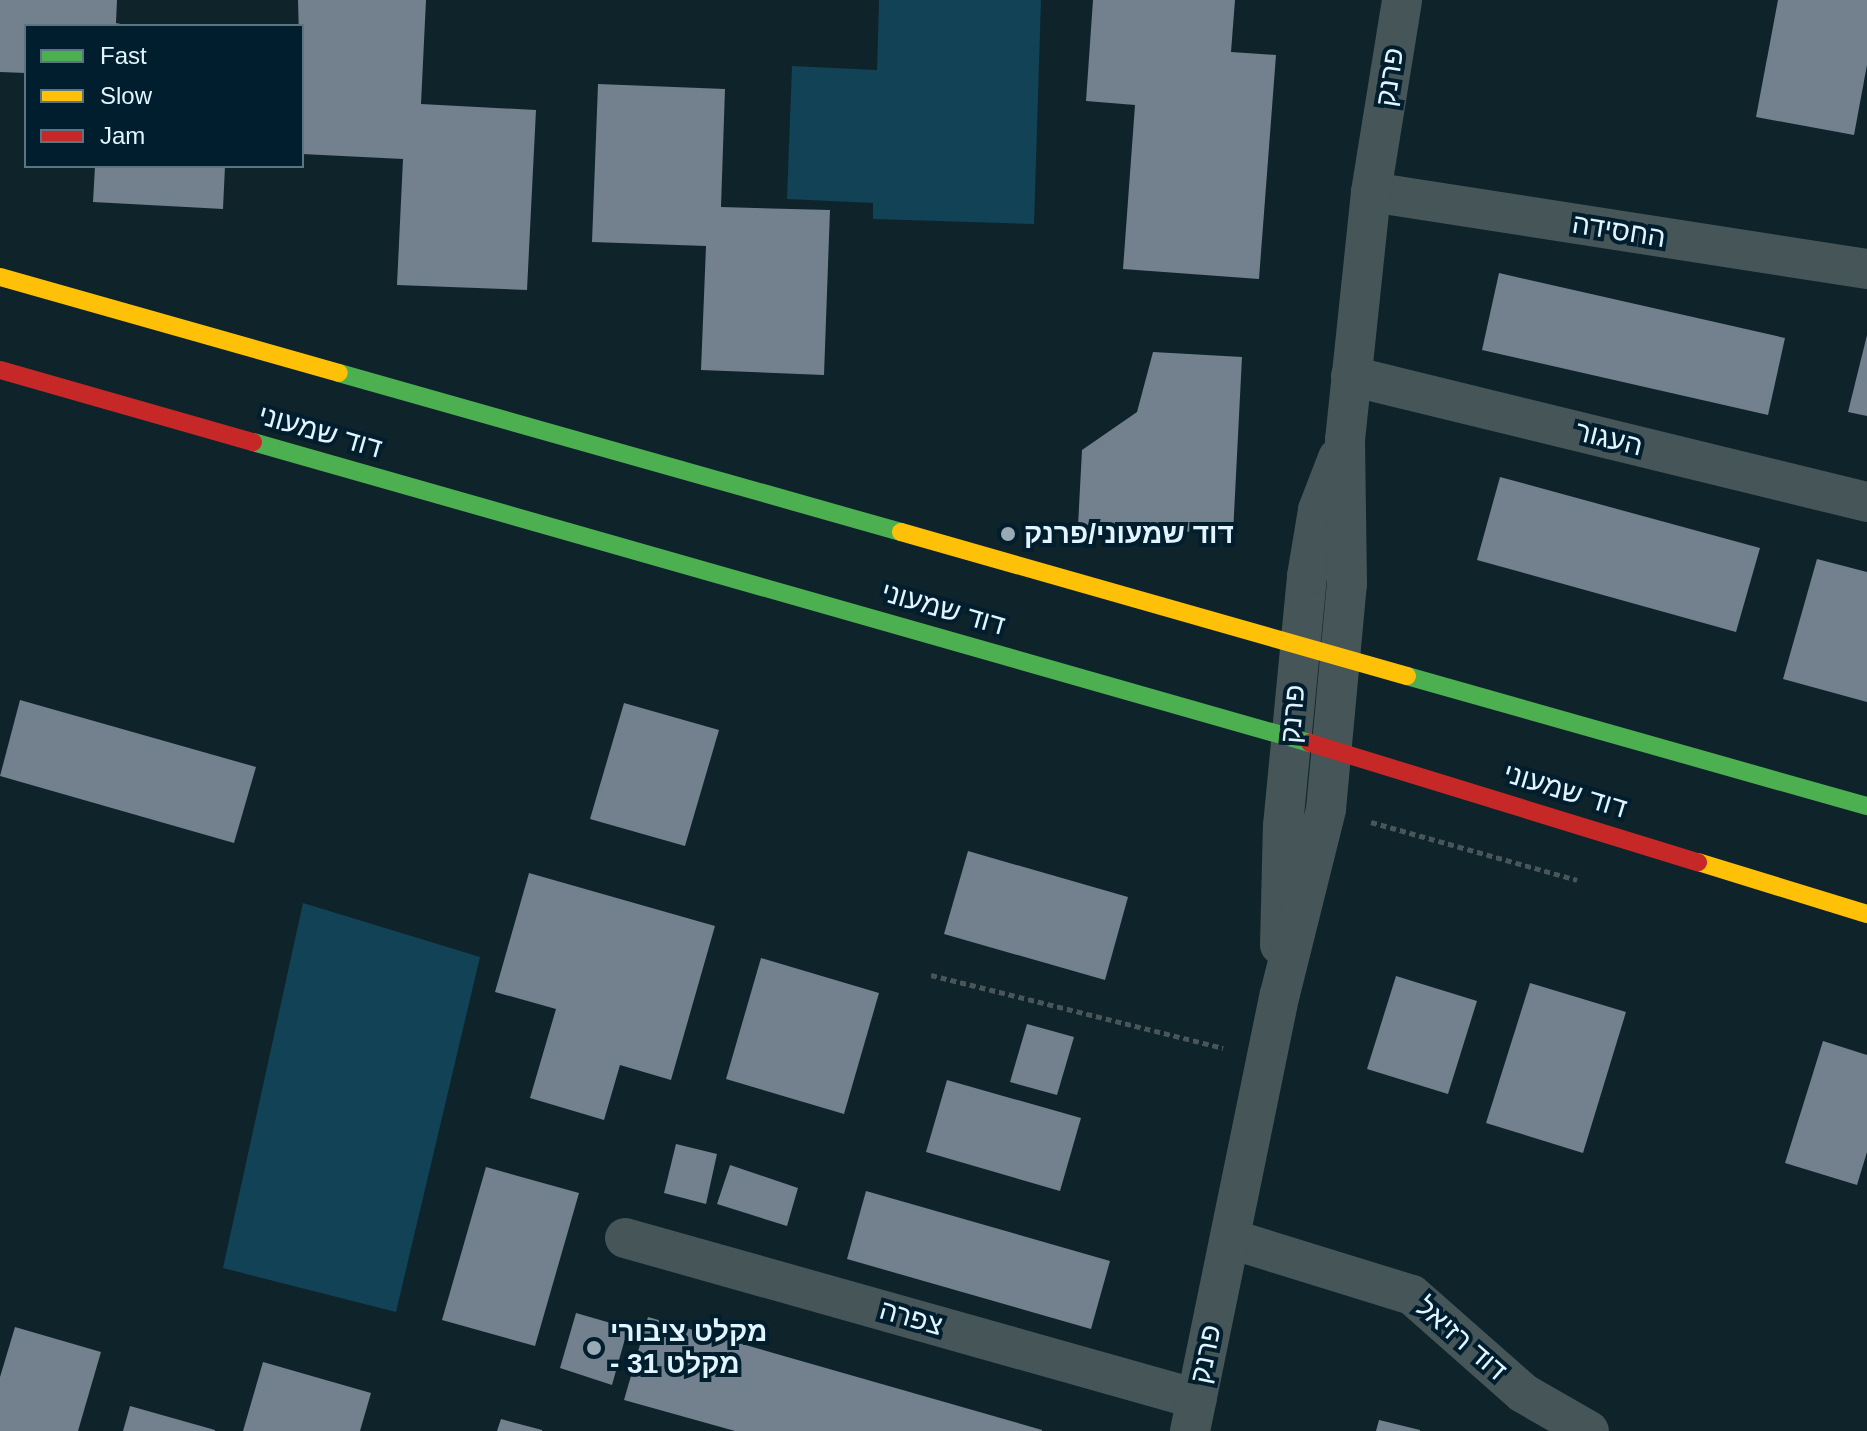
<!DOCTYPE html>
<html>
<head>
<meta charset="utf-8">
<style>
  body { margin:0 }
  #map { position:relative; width:1867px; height:1431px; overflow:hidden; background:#0f232b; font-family:Helvetica,"Noto Sans Hebrew",sans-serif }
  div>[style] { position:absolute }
  .green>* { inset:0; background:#124256 }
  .building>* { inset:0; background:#73808e }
  .path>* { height:5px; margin-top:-2.5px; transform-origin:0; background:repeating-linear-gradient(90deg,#485659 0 6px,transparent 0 10px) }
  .street>* { height:40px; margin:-20px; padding:0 20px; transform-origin:20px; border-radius:20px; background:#465557 }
  .fast>* { height:18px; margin:-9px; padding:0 9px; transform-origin:9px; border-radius:9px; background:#4caf50 }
  .slow>* { height:18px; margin:-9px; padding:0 9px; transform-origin:9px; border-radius:9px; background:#ffc107 }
  .jam>* { height:18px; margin:-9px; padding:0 9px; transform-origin:9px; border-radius:9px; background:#c62828 }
  .dots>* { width:22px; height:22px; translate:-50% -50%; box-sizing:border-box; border:4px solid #001e2d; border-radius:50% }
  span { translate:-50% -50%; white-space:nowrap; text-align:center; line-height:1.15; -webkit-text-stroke:8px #001e2d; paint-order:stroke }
  .street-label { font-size:28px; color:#e1f4ff }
  .poi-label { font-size:28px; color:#e1f4ff; font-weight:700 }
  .left { translate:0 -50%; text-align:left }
  .legend { position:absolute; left:24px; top:24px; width:280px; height:144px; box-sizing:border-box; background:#001e2d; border:2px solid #5a7481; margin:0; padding:10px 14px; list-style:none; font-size:24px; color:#e1f4ff }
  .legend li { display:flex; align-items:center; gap:16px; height:40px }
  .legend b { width:40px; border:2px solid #5a7481 }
</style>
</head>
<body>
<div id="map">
  <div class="green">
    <div style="clip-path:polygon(879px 0,1041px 0,1034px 224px,873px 219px,873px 203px,787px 199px,792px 66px,877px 70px)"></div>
    <div style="clip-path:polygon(303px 903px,480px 957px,396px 1312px,223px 1268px)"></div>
  </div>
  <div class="building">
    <div style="clip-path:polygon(0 0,117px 0,116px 23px,131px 26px,26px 26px,26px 73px,0 72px)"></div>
    <div style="clip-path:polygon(298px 0,426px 0,421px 104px,536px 110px,527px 290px,397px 285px,403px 159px,302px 154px)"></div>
    <div style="clip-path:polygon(1093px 0,1235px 0,1231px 52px,1276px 55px,1259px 279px,1123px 269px,1135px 105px,1086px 101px)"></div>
    <div style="clip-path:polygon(1778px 0,1867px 0,1867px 65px,1854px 135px,1756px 117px)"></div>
    <div style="clip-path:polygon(598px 84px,725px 89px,721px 207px,830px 210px,824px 375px,701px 370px,706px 246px,592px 242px)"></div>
    <div style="clip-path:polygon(95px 166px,225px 166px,223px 209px,93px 202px)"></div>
    <div style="clip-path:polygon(1499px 273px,1785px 338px,1768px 415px,1482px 350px)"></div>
    <div style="clip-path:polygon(1867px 335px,1867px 416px,1848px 412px)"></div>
    <div style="clip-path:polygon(1153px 352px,1242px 357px,1233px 534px,1078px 526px,1082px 450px,1137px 412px)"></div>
    <div style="clip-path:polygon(1500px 477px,1760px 548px,1736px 632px,1477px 560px)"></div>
    <div style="clip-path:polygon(1817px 559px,1867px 572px,1867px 702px,1783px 679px)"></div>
    <div style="clip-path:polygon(20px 700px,256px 767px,234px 843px,0 776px)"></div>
    <div style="clip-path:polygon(624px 703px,719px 730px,685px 846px,590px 819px)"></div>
    <div style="clip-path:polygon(968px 851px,1128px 897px,1105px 980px,944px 934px)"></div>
    <div style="clip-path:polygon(529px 873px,715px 926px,671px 1080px,620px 1065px,604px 1120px,530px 1098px,556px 1009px,495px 992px)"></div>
    <div style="clip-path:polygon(761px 958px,879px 993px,844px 1114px,726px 1079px)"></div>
    <div style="clip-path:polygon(1396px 976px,1477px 1001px,1448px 1094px,1367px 1069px)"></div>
    <div style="clip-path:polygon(1530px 983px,1626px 1012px,1583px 1153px,1486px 1123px)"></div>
    <div style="clip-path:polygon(1027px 1024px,1074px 1037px,1057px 1095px,1010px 1082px)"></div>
    <div style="clip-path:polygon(1823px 1041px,1867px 1055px,1867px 1152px,1857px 1185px,1785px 1163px)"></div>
    <div style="clip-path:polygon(947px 1080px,1081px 1118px,1060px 1191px,926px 1152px)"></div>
    <div style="clip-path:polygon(676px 1144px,717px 1154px,706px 1204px,664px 1193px)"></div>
    <div style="clip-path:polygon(730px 1165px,798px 1188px,787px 1226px,717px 1204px)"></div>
    <div style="clip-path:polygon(486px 1167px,579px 1193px,535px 1346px,442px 1320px)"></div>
    <div style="clip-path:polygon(866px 1191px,1110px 1261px,1091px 1329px,847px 1259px)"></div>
    <div style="clip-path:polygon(576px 1313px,628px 1328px,612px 1385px,560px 1368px)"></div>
    <div style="clip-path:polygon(648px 1317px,1042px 1430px,1042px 1431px,735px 1431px,624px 1400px)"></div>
    <div style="clip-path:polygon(15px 1327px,101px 1352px,78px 1431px,0 1431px,0 1377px)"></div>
    <div style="clip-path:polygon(263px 1362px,371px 1393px,360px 1431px,243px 1431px)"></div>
    <div style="clip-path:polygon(130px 1406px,215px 1430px,215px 1431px,123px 1431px)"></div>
    <div style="clip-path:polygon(501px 1419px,542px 1430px,542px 1431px,497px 1431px)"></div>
    <div style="clip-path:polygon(1379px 1420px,1420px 1430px,1420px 1431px,1376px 1431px)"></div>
  </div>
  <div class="path">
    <div style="left:1371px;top:822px;width:214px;rotate:15.7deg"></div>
    <div style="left:931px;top:975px;width:301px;rotate:14deg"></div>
  </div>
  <div class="street">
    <div style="left:1371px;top:192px;width:502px;rotate:8.82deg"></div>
    <div style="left:1351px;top:376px;width:531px;rotate:13.72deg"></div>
    <div style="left:1280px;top:945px;width:119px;rotate:-88.6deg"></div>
    <div style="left:1283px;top:826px;width:251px;rotate:-84.5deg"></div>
    <div style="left:1307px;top:576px;width:67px;rotate:-80.5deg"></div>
    <div style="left:1318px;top:510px;width:56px;rotate:-69deg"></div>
    <div style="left:625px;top:1238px;width:594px;rotate:15.72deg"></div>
    <div style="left:1231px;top:1239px;width:189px;rotate:17.2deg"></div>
    <div style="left:1412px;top:1295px;width:148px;rotate:41.4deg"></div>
    <div style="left:1523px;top:1393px;width:76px;rotate:29.9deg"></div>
    <div style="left:1190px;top:1431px;width:446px;rotate:-78.4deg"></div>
    <div style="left:1280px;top:994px;width:191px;rotate:-76deg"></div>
    <div style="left:1326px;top:809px;width:226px;rotate:-84.7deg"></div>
    <div style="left:1347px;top:584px;width:144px;rotate:-90.8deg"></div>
    <div style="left:1345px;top:440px;width:249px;rotate:-84deg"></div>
    <div style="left:1371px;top:192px;width:194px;rotate:-80.8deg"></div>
  </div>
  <div class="fast">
    <div style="left:339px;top:373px;width:584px;rotate:15.8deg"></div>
    <div style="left:253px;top:442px;width:1099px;rotate:15.9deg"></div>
    <div style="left:1407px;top:676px;width:478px;rotate:15.8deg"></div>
  </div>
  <div class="slow">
    <div style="left:0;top:277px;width:352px;rotate:15.8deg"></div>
    <div style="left:901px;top:532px;width:526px;rotate:15.89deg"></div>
    <div style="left:1698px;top:862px;width:177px;rotate:17.1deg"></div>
  </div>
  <div class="jam">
    <div style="left:0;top:370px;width:263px;rotate:15.9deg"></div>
    <div style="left:1310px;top:743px;width:406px;rotate:17.1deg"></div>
  </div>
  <div class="dots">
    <div style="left:1008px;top:534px;background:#98abb5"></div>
    <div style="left:594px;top:1348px;background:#98abb5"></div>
  </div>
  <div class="street-label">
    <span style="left:1390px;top:77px;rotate:-81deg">פרנק</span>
    <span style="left:1619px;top:231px;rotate:9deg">החסידה</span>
    <span style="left:320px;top:432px;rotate:16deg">דוד שמעוני</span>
    <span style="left:1609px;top:439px;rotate:14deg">העגור</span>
    <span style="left:943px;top:609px;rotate:16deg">דוד שמעוני</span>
    <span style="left:1293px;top:714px;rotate:-85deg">פרנק</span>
    <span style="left:1565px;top:791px;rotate:17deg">דוד שמעוני</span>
    <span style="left:911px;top:1318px;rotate:16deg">צפרה</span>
    <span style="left:1461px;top:1339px;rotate:41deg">דוד רזיאל</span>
    <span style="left:1206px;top:1354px;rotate:-78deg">פרנק</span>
  </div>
  <div class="poi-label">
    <span class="left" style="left:1024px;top:534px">דוד שמעוני/פרנק</span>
    <span class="left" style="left:610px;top:1348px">מקלט ציבורי<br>- מקלט 31</span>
  </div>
  <ul class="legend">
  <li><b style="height:10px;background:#4caf50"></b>Fast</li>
  <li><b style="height:10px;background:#ffc107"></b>Slow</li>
  <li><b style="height:10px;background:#c62828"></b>Jam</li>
  </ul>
</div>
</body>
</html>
